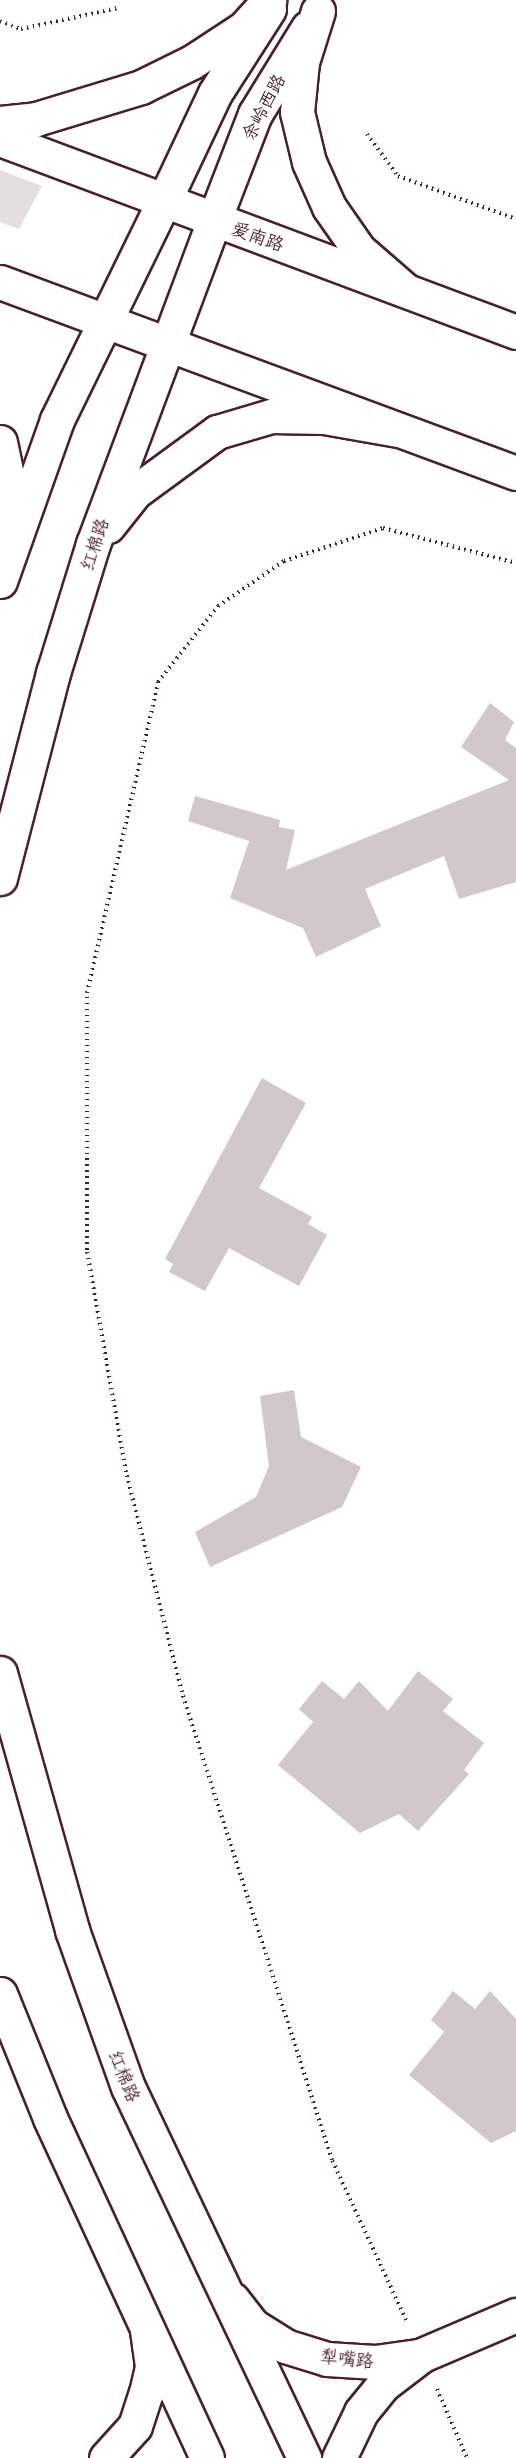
<!DOCTYPE html>
<html>
<head>
<meta charset="utf-8">
<style>
  body { margin:0 }
  #map { position:relative; width:516px; height:2458px; overflow:hidden; background:#fff; font-family:"Playpen Sans","LXGW WenKai TC",sans-serif }
  div>[style] { position:absolute }
  .green>* { inset:0; background:#e5dee0 }
  .building>* { inset:0; background:#d2c7cb }
  .path>* { height:4px; margin-top:-2px; transform-origin:0; background:repeating-linear-gradient(90deg,#4a1f2b 0 1.5px,transparent 0 6px) }
  .roads { filter:drop-shadow(2px 0 #4a1f2b) drop-shadow(-2px 0 #4a1f2b) drop-shadow(0 2px #4a1f2b) drop-shadow(0 -2px #4a1f2b) }
  .minor>* { height:33px; margin:-16.5px; padding:0 16.5px; transform-origin:16.5px; border-radius:16.5px; background:#fff }
  .tertiary>* { height:33px; margin:-16.5px; padding:0 16.5px; transform-origin:16.5px; border-radius:16.5px; background:#fff }
  .secondary>* { height:33px; margin:-16.5px; padding:0 16.5px; transform-origin:16.5px; border-radius:16.5px; background:#fff }
  .primary>* { height:33px; margin:-16.5px; padding:0 16.5px; transform-origin:16.5px; border-radius:16.5px; background:#fff }
  span { translate:-50% -50%; white-space:nowrap; text-align:center; line-height:1.15; -webkit-text-stroke:5px #fff; paint-order:stroke }
  .street-label { font-size:18px; color:#4a1f2b }
</style>
</head>
<body>
<div id="map">
  <div class="green">
    <div style="clip-path:polygon(0 170px,42px 186px,19px 229px,0 222px)"></div>
  </div>
  <div class="building">
    <div style="clip-path:polygon(490px 703px,514px 722px,505px 740px,516px 748px,516px 882px,459px 899px,444px 856px,365px 889px,381px 926px,316px 957px,303px 928px,230px 898px,249px 841px,188px 821px,195px 796px,280px 820px,279px 827px,295px 830px,286px 870px,509px 780px,461px 747px)"></div>
    <div style="clip-path:polygon(262px 1078px,306px 1103px,259px 1188px,312px 1217px,308px 1224px,327px 1235px,299px 1286px,229px 1248px,205px 1291px,169px 1272px,173px 1264px,165px 1259px)"></div>
    <div style="clip-path:polygon(294px 1390px,301px 1437px,361px 1467px,342px 1507px,210px 1567px,195px 1532px,256px 1497px,269px 1466px,260px 1396px)"></div>
    <div style="clip-path:polygon(418px 1671px,453px 1699px,443px 1711px,484px 1743px,464px 1770px,469px 1774px,418px 1831px,399px 1814px,360px 1833px,278px 1765px,313px 1722px,299px 1709px,322px 1681px,344px 1699px,359px 1681px,388px 1711px)"></div>
    <div style="clip-path:polygon(453px 1991px,475px 2009px,490px 1991px,516px 2019px,516px 2131px,491px 2143px,409px 2075px,444px 2032px,431px 2020px)"></div>
  </div>
  <div class="path">
    <div style="left:0;top:21px;width:22px;rotate:21deg"></div>
    <div style="left:21px;top:29px;width:99px;rotate:-12.2deg"></div>
    <div style="left:367px;top:134px;width:52px;rotate:53.6deg"></div>
    <div style="left:398px;top:176px;width:126px;rotate:20deg"></div>
    <div style="left:406px;top:2320px;width:176px;rotate:-114.8deg"></div>
    <div style="left:332px;top:2160px;width:491px;rotate:-107.8deg"></div>
    <div style="left:182px;top:1692px;width:227px;rotate:-104.3deg"></div>
    <div style="left:126px;top:1472px;width:225px;rotate:-100deg"></div>
    <div style="left:87px;top:1250px;width:257px;rotate:-90deg"></div>
    <div style="left:87px;top:993px;width:319px;rotate:-77.1deg"></div>
    <div style="left:158px;top:682px;width:97px;rotate:-51.7deg"></div>
    <div style="left:218px;top:606px;width:80px;rotate:-34.3deg"></div>
    <div style="left:284px;top:561px;width:104px;rotate:-18.4deg"></div>
    <div style="left:383px;top:528px;width:138px;rotate:14.7deg"></div>
    <div style="left:437px;top:2389px;width:75px;rotate:66.5deg"></div>
  </div>
  <div class="roads">
    <div class="minor">
      <div style="left:232px;top:2299px;width:33px;rotate:52deg"></div>
      <div style="left:252px;top:2325px;width:39px;rotate:32deg"></div>
      <div style="left:285px;top:2346px;width:44px;rotate:17.2deg"></div>
      <div style="left:327px;top:2359px;width:48px;rotate:3.6deg"></div>
      <div style="left:375px;top:2362px;width:43px;rotate:-7.9deg"></div>
      <div style="left:106px;top:2458px;width:43px;rotate:-47.8deg"></div>
      <div style="left:135px;top:2426px;width:35px;rotate:-72deg"></div>
      <div style="left:146px;top:2393px;width:28px;rotate:-77deg"></div>
      <div style="left:152px;top:2366px;width:36px;rotate:-98deg"></div>
      <div style="left:339px;top:2458px;width:51px;rotate:-64.4deg"></div>
      <div style="left:361px;top:2412px;width:36px;rotate:-51deg"></div>
      <div style="left:384px;top:2384px;width:48px;rotate:-37.3deg"></div>
      <div style="left:422px;top:2355px;width:102px;rotate:-23.1deg"></div>
    </div>
    <div class="tertiary">
      <div style="left:164px;top:201px;width:119px;rotate:-64.7deg"></div>
      <div style="left:215px;top:93px;width:100px;rotate:-57.3deg"></div>
      <div style="left:214px;top:220px;width:114px;rotate:-68.9deg"></div>
      <div style="left:255px;top:114px;width:101px;rotate:-58.4deg"></div>
    </div>
    <div class="secondary">
      <div style="left:0;top:139px;width:551px;rotate:20.51deg"></div>
      <div style="left:0;top:282px;width:550px;rotate:20.31deg"></div>
    </div>
    <div class="primary">
      <div style="left:318px;top:11px;width:53px;rotate:107.4deg"></div>
      <div style="left:302px;top:62px;width:50px;rotate:95.7deg"></div>
      <div style="left:297px;top:112px;width:51px;rotate:76.5deg"></div>
      <div style="left:309px;top:162px;width:49px;rotate:66deg"></div>
      <div style="left:329px;top:207px;width:52px;rotate:55.1deg"></div>
      <div style="left:359px;top:250px;width:61px;rotate:41deg"></div>
      <div style="left:0;top:123px;width:36px;rotate:-6deg"></div>
      <div style="left:36px;top:119px;width:110px;rotate:-16.9deg"></div>
      <div style="left:141px;top:87px;width:57px;rotate:-26.1deg"></div>
      <div style="left:192px;top:62px;width:62px;rotate:-33.2deg"></div>
      <div style="left:244px;top:28px;width:38px;rotate:-48deg"></div>
      <div style="left:0;top:442px;width:44px;rotate:78.2deg"></div>
      <div style="left:9px;top:485px;width:44px;rotate:90deg"></div>
      <div style="left:108px;top:526px;width:43px;rotate:-51.5deg"></div>
      <div style="left:135px;top:492px;width:102px;rotate:-36.2deg"></div>
      <div style="left:217px;top:432px;width:56px;rotate:-16.5deg"></div>
      <div style="left:271px;top:416px;width:53px;rotate:1.1deg"></div>
      <div style="left:324px;top:417px;width:75px;rotate:10deg"></div>
      <div style="left:0;top:581px;width:171px;rotate:-70.5deg"></div>
      <div style="left:57px;top:420px;width:244px;rotate:-64deg"></div>
      <div style="left:0;top:878px;width:212px;rotate:-75.5deg"></div>
      <div style="left:53px;top:673px;width:135px;rotate:-72.8deg"></div>
      <div style="left:93px;top:544px;width:346px;rotate:-69.5deg"></div>
      <div style="left:0;top:1673px;width:267px;rotate:74.3deg"></div>
      <div style="left:72px;top:1930px;width:167px;rotate:70.4deg"></div>
      <div style="left:128px;top:2087px;width:411px;rotate:64.6deg"></div>
      <div style="left:0;top:1994px;width:134px;rotate:68deg"></div>
      <div style="left:50px;top:2118px;width:374px;rotate:65.2deg"></div>
    </div>
  </div>
  <div class="street-label">
    <span style="left:263px;top:107px;rotate:-62deg">余岭西路</span>
    <span style="left:258px;top:236px;rotate:20deg">爱南路</span>
    <span style="left:94px;top:544px;rotate:-72deg">红棉路</span>
    <span style="left:125px;top:2076px;rotate:68deg">红棉路</span>
    <span style="left:347px;top:2358px;rotate:6deg">犁嘴路</span>
  </div>
</div>
</body>
</html>
